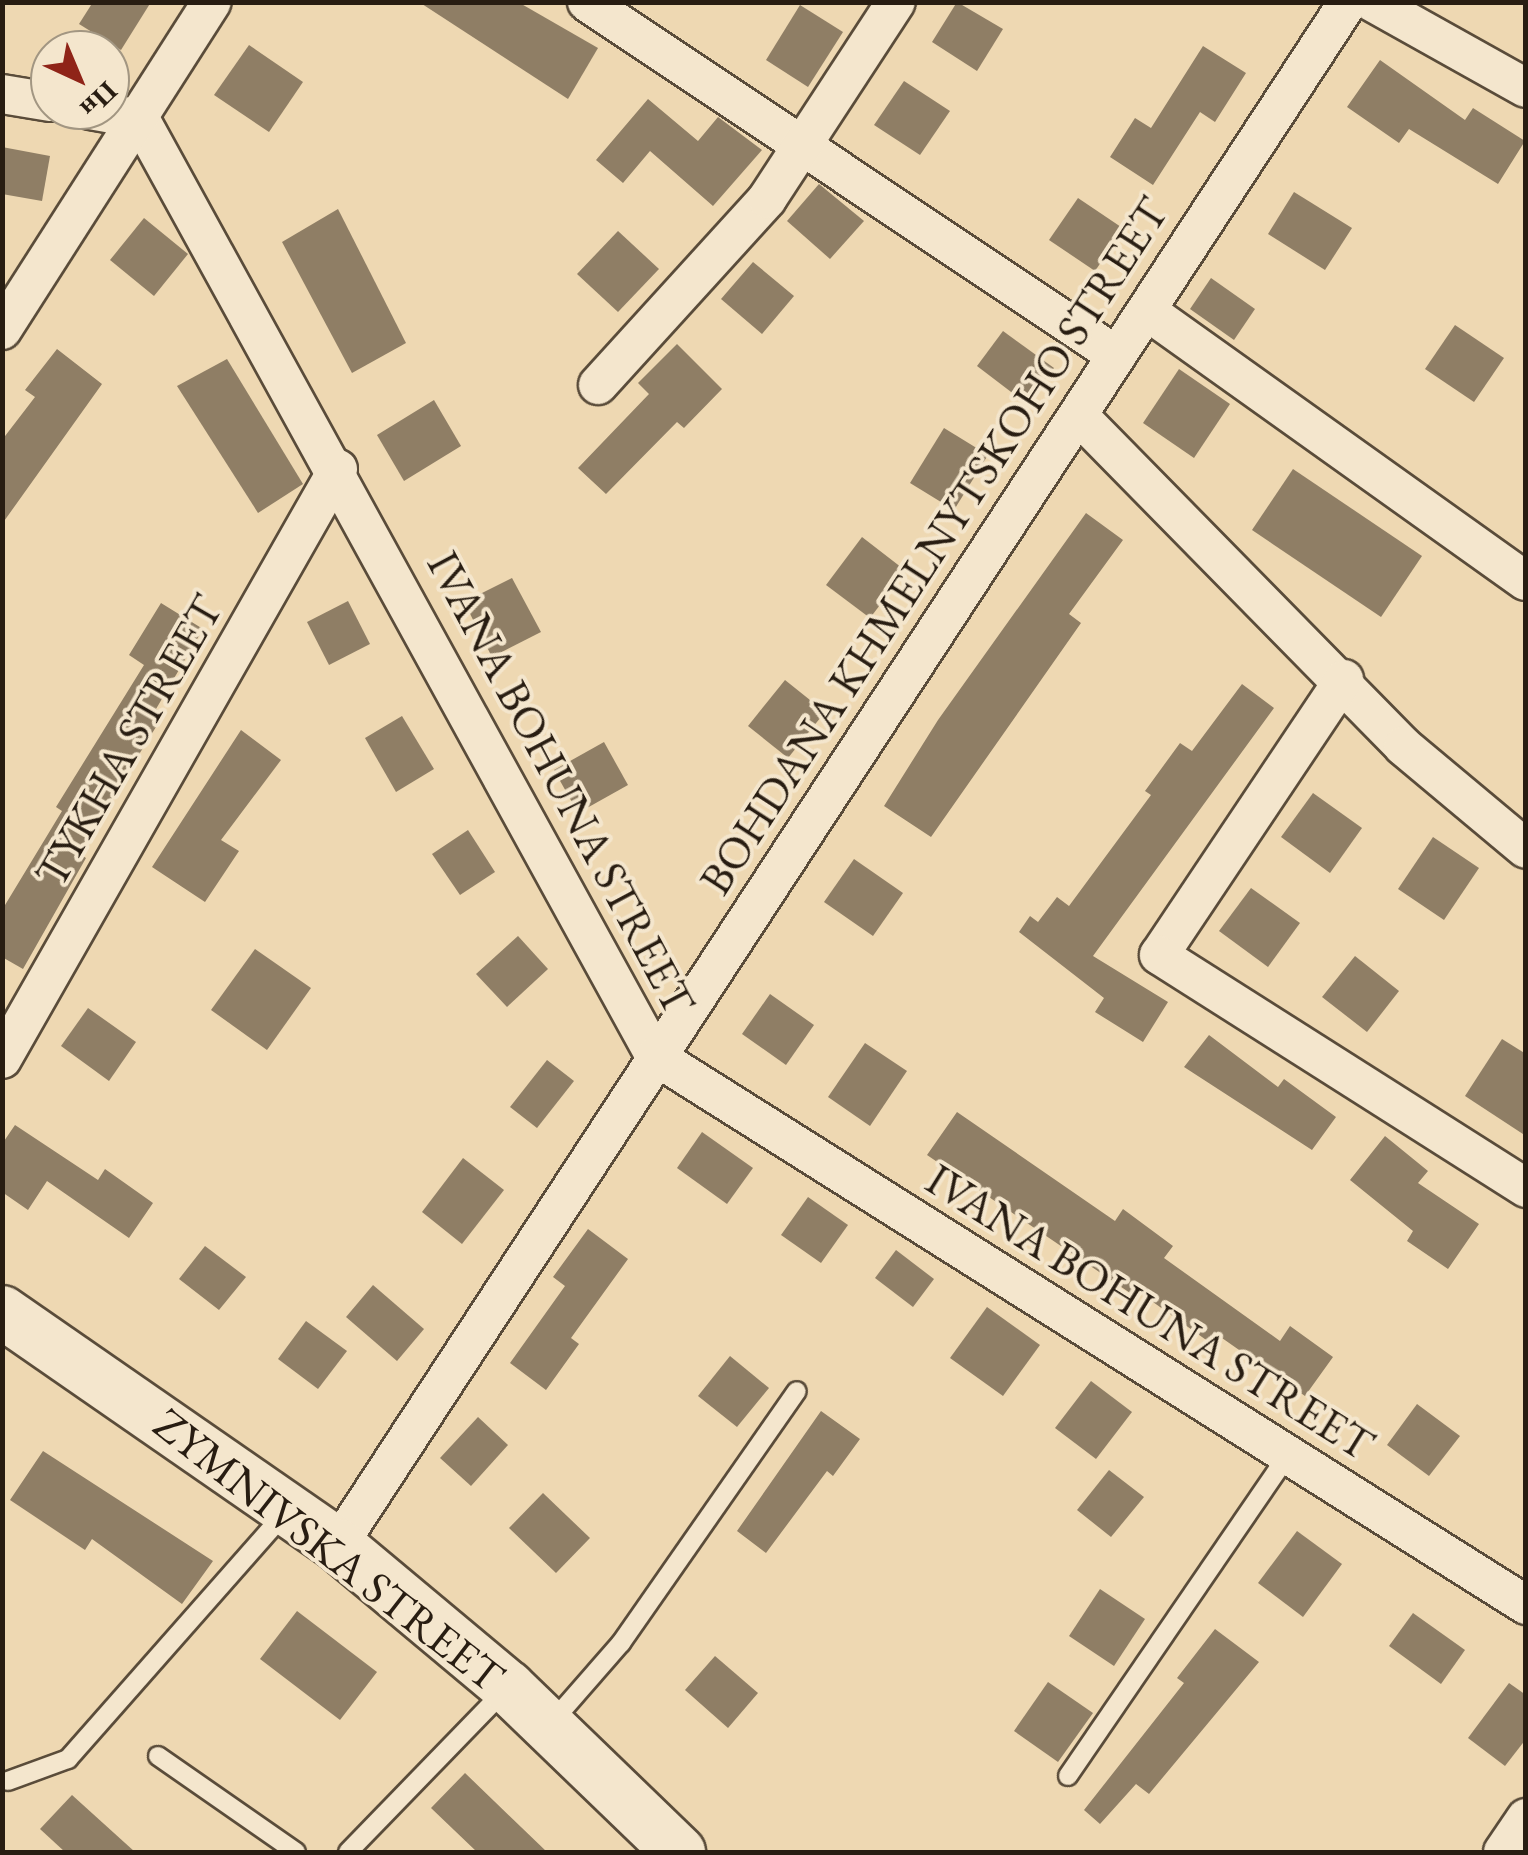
<!DOCTYPE html>
<html>
<head>
<meta charset="utf-8">
<style>
  body { margin:0 }
  #map { position:relative; width:1528px; height:1855px; overflow:hidden; background:#eed8b2; font-family:"EB Garamond",serif }
  div>[style] { position:absolute }
  .building>* { inset:0; background:#8f7e65 }
  .roads { filter:drop-shadow(2px 0 #5a4c3a) drop-shadow(-2px 0 #5a4c3a) drop-shadow(0 2px #5a4c3a) drop-shadow(0 -2px #5a4c3a) }
  .lane>* { height:18px; margin:-9px; padding:0 9px; transform-origin:9px; border-radius:9px; background:#f4e6cd }
  .street>* { height:38px; margin:-19px; padding:0 19px; transform-origin:19px; border-radius:19px; background:#f4e6cd }
  .secondary>* { height:52px; margin:-26px; padding:0 26px; transform-origin:26px; border-radius:26px; background:#f4e6cd }
  span { translate:-50% -50%; white-space:nowrap; text-align:center; line-height:1.15; -webkit-text-stroke:8px #f4e6cd; paint-order:stroke }
  .street-label { font-size:45px; color:#281d12 }
  .frame { position:absolute; inset:0; border:5px solid #281d12; pointer-events:none }
  .north { position:absolute; left:30px; top:30px; width:100px; height:100px; box-sizing:border-box; background:#f4e6cd; border:2px solid #a29682; border-radius:50%; rotate:136deg; font-size:28px; font-weight:700; line-height:40px; text-align:center; color:#281d12 }
  .north::after { content:''; display:block; margin:auto; width:35px; height:45px; background:#8f2418; clip-path:polygon(50% 0,100% 100%,50% 72%,0 100%) }
</style>
</head>
<body>
<div id="map">
  <div class="building">
    <div style="clip-path:polygon(93px 2px,151px 2px,121px 50px,79px 24px)"></div>
    <div style="clip-path:polygon(419px 2px,518px 2px,598px 48px,568px 99px)"></div>
    <div style="clip-path:polygon(957px 2px,1003px 29px,977px 71px,932px 42px)"></div>
    <div style="clip-path:polygon(800px 5px,843px 32px,808px 87px,766px 60px)"></div>
    <div style="clip-path:polygon(249px 45px,303px 82px,269px 132px,214px 95px)"></div>
    <div style="clip-path:polygon(1203px 46px,1246px 73px,1215px 122px,1200px 112px,1153px 185px,1110px 157px,1135px 118px,1151px 128px)"></div>
    <div style="clip-path:polygon(1380px 60px,1465px 120px,1473px 108px,1525px 141px,1498px 184px,1409px 129px,1399px 143px,1347px 107px)"></div>
    <div style="clip-path:polygon(904px 81px,950px 111px,920px 155px,874px 125px)"></div>
    <div style="clip-path:polygon(648px 99px,698px 141px,718px 117px,762px 150px,713px 206px,650px 151px,623px 183px,596px 160px)"></div>
    <div style="clip-path:polygon(2px 147px,50px 156px,42px 201px,2px 194px)"></div>
    <div style="clip-path:polygon(819px 184px,864px 221px,830px 259px,787px 221px)"></div>
    <div style="clip-path:polygon(1294px 192px,1352px 228px,1325px 270px,1268px 234px)"></div>
    <div style="clip-path:polygon(1078px 198px,1124px 229px,1095px 271px,1049px 240px)"></div>
    <div style="clip-path:polygon(338px 209px,406px 343px,352px 373px,282px 242px)"></div>
    <div style="clip-path:polygon(144px 218px,188px 254px,154px 296px,110px 260px)"></div>
    <div style="clip-path:polygon(618px 231px,659px 269px,618px 312px,577px 274px)"></div>
    <div style="clip-path:polygon(753px 262px,794px 296px,762px 334px,721px 299px)"></div>
    <div style="clip-path:polygon(1211px 278px,1255px 309px,1234px 340px,1190px 309px)"></div>
    <div style="clip-path:polygon(1455px 325px,1504px 358px,1474px 402px,1425px 369px)"></div>
    <div style="clip-path:polygon(1003px 331px,1054px 368px,1027px 404px,977px 366px)"></div>
    <div style="clip-path:polygon(677px 344px,722px 389px,684px 428px,677px 422px,606px 494px,578px 468px,649px 394px,638px 383px)"></div>
    <div style="clip-path:polygon(57px 349px,102px 384px,2px 524px,2px 440px,35px 397px,25px 390px)"></div>
    <div style="clip-path:polygon(227px 359px,303px 484px,258px 513px,177px 386px)"></div>
    <div style="clip-path:polygon(1179px 369px,1230px 404px,1194px 458px,1143px 423px)"></div>
    <div style="clip-path:polygon(434px 400px,461px 446px,404px 481px,377px 435px)"></div>
    <div style="clip-path:polygon(944px 428px,988px 455px,954px 510px,910px 483px)"></div>
    <div style="clip-path:polygon(1293px 469px,1422px 556px,1381px 617px,1252px 530px)"></div>
    <div style="clip-path:polygon(1086px 513px,1123px 540px,1069px 614px,1081px 623px,931px 837px,884px 806px,938px 720px)"></div>
    <div style="clip-path:polygon(862px 537px,906px 571px,870px 618px,826px 585px)"></div>
    <div style="clip-path:polygon(512px 578px,541px 632px,492px 657px,464px 602px)"></div>
    <div style="clip-path:polygon(348px 601px,370px 644px,329px 665px,307px 622px)"></div>
    <div style="clip-path:polygon(161px 603px,203px 629px,156px 709px,164px 714px,78px 853px,86px 858px,23px 969px,2px 957px,2px 910px,62px 811px,56px 807px,144px 665px,129px 655px)"></div>
    <div style="clip-path:polygon(785px 680px,825px 712px,788px 758px,748px 726px)"></div>
    <div style="clip-path:polygon(1242px 684px,1274px 708px,1093px 956px,1168px 1002px,1143px 1042px,1095px 1012px,1104px 998px,1019px 932px,1030px 916px,1038px 922px,1057px 897px,1069px 906px,1151px 795px,1145px 791px,1180px 743px,1192px 751px)"></div>
    <div style="clip-path:polygon(402px 716px,434px 769px,396px 792px,365px 738px)"></div>
    <div style="clip-path:polygon(241px 730px,281px 760px,221px 840px,239px 851px,205px 902px,152px 867px)"></div>
    <div style="clip-path:polygon(604px 742px,628px 785px,578px 813px,554px 770px)"></div>
    <div style="clip-path:polygon(1313px 793px,1362px 828px,1330px 873px,1281px 837px)"></div>
    <div style="clip-path:polygon(468px 830px,495px 872px,460px 895px,432px 854px)"></div>
    <div style="clip-path:polygon(1433px 837px,1479px 868px,1444px 920px,1398px 889px)"></div>
    <div style="clip-path:polygon(854px 859px,903px 893px,873px 936px,824px 902px)"></div>
    <div style="clip-path:polygon(1251px 888px,1300px 923px,1268px 967px,1219px 931px)"></div>
    <div style="clip-path:polygon(518px 936px,548px 969px,507px 1007px,476px 974px)"></div>
    <div style="clip-path:polygon(255px 949px,311px 988px,267px 1050px,211px 1010px)"></div>
    <div style="clip-path:polygon(1355px 956px,1399px 991px,1367px 1032px,1322px 997px)"></div>
    <div style="clip-path:polygon(770px 994px,814px 1025px,786px 1065px,742px 1034px)"></div>
    <div style="clip-path:polygon(88px 1008px,136px 1042px,109px 1081px,61px 1046px)"></div>
    <div style="clip-path:polygon(1209px 1035px,1278px 1087px,1284px 1079px,1336px 1117px,1312px 1150px,1184px 1067px)"></div>
    <div style="clip-path:polygon(1502px 1039px,1526px 1054px,1526px 1136px,1465px 1096px)"></div>
    <div style="clip-path:polygon(865px 1043px,907px 1071px,870px 1126px,828px 1097px)"></div>
    <div style="clip-path:polygon(547px 1060px,574px 1081px,537px 1128px,510px 1107px)"></div>
    <div style="clip-path:polygon(957px 1112px,1115px 1221px,1123px 1209px,1173px 1246px,1164px 1258px,1280px 1341px,1290px 1326px,1333px 1357px,1305px 1396px,1222px 1338px,1216px 1347px,1139px 1292px,1136px 1297px,927px 1155px)"></div>
    <div style="clip-path:polygon(15px 1125px,98px 1180px,105px 1169px,153px 1203px,129px 1238px,47px 1181px,28px 1210px,2px 1192px,2px 1144px)"></div>
    <div style="clip-path:polygon(702px 1132px,753px 1168px,727px 1204px,677px 1168px)"></div>
    <div style="clip-path:polygon(1385px 1136px,1428px 1171px,1418px 1183px,1479px 1224px,1448px 1269px,1407px 1241px,1413px 1231px,1350px 1180px)"></div>
    <div style="clip-path:polygon(463px 1158px,504px 1190px,462px 1244px,422px 1212px)"></div>
    <div style="clip-path:polygon(808px 1197px,848px 1225px,821px 1263px,781px 1235px)"></div>
    <div style="clip-path:polygon(588px 1229px,628px 1259px,571px 1338px,579px 1344px,546px 1390px,510px 1363px,565px 1286px,553px 1277px)"></div>
    <div style="clip-path:polygon(205px 1246px,246px 1277px,219px 1310px,179px 1279px)"></div>
    <div style="clip-path:polygon(896px 1250px,934px 1279px,913px 1307px,875px 1278px)"></div>
    <div style="clip-path:polygon(373px 1285px,424px 1329px,397px 1361px,346px 1317px)"></div>
    <div style="clip-path:polygon(987px 1307px,1040px 1345px,1003px 1396px,950px 1358px)"></div>
    <div style="clip-path:polygon(306px 1321px,347px 1351px,318px 1389px,278px 1359px)"></div>
    <div style="clip-path:polygon(730px 1356px,769px 1388px,737px 1427px,698px 1396px)"></div>
    <div style="clip-path:polygon(1091px 1381px,1132px 1412px,1096px 1459px,1055px 1428px)"></div>
    <div style="clip-path:polygon(1417px 1404px,1460px 1436px,1429px 1476px,1387px 1445px)"></div>
    <div style="clip-path:polygon(821px 1411px,860px 1439px,833px 1476px,827px 1471px,766px 1553px,737px 1531px)"></div>
    <div style="clip-path:polygon(478px 1417px,508px 1445px,471px 1486px,440px 1458px)"></div>
    <div style="clip-path:polygon(43px 1451px,213px 1561px,182px 1604px,92px 1539px,85px 1550px,10px 1500px)"></div>
    <div style="clip-path:polygon(1109px 1470px,1144px 1497px,1111px 1537px,1077px 1510px)"></div>
    <div style="clip-path:polygon(543px 1493px,590px 1538px,556px 1573px,509px 1528px)"></div>
    <div style="clip-path:polygon(1297px 1531px,1342px 1564px,1303px 1617px,1258px 1583px)"></div>
    <div style="clip-path:polygon(1100px 1589px,1145px 1619px,1114px 1666px,1069px 1636px)"></div>
    <div style="clip-path:polygon(297px 1611px,377px 1672px,340px 1720px,260px 1659px)"></div>
    <div style="clip-path:polygon(1413px 1613px,1465px 1650px,1441px 1684px,1389px 1646px)"></div>
    <div style="clip-path:polygon(1215px 1629px,1259px 1662px,1149px 1794px,1136px 1784px,1100px 1824px,1084px 1810px,1184px 1683px,1177px 1678px)"></div>
    <div style="clip-path:polygon(715px 1656px,758px 1693px,728px 1728px,685px 1690px)"></div>
    <div style="clip-path:polygon(1048px 1682px,1093px 1713px,1058px 1762px,1014px 1731px)"></div>
    <div style="clip-path:polygon(1509px 1683px,1526px 1695px,1526px 1739px,1505px 1766px,1468px 1738px)"></div>
    <div style="clip-path:polygon(465px 1773px,494px 1801px,547px 1852px,477px 1852px,431px 1808px)"></div>
    <div style="clip-path:polygon(72px 1795px,135px 1852px,65px 1852px,40px 1829px)"></div>
  </div>
  <div class="roads">
    <div class="lane">
      <div style="left:552px;top:1722px;width:105px;rotate:-48.9deg"></div>
      <div style="left:621px;top:1643px;width:307px;rotate:-55.1deg"></div>
      <div style="left:158px;top:1756px;width:168px;rotate:34.8deg"></div>
      <div style="left:1068px;top:1776px;width:389px;rotate:-55.6deg"></div>
      <div style="left:8px;top:1781px;width:64px;rotate:-20.1deg"></div>
      <div style="left:68px;top:1759px;width:327px;rotate:-48.6deg"></div>
      <div style="left:348px;top:1852px;width:224px;rotate:-45.9deg"></div>
    </div>
    <div class="street">
      <div style="left:587px;top:2px;width:637px;rotate:33.74deg"></div>
      <div style="left:1372px;top:2px;width:176px;rotate:29.2deg"></div>
      <div style="left:2px;top:94px;width:49px;rotate:9.5deg"></div>
      <div style="left:90px;top:110px;width:51px;rotate:10.2deg"></div>
      <div style="left:140px;top:119px;width:1069px;rotate:61.21deg"></div>
      <div style="left:655px;top:1056px;width:1030px;rotate:32.22deg"></div>
      <div style="left:1147px;top:311px;width:465px;rotate:35.5deg"></div>
      <div style="left:2px;top:330px;width:389px;rotate:-57.4deg"></div>
      <div style="left:598px;top:385px;width:251px;rotate:-47.7deg"></div>
      <div style="left:767px;top:199px;width:235px;rotate:-56.8deg"></div>
      <div style="left:1078px;top:415px;width:464px;rotate:45.5deg"></div>
      <div style="left:1403px;top:746px;width:160px;rotate:39.9deg"></div>
      <div style="left:1344px;top:679px;width:332px;rotate:123.8deg"></div>
      <div style="left:1159px;top:955px;width:435px;rotate:32.4deg"></div>
      <div style="left:2px;top:1059px;width:679px;rotate:-60.34deg"></div>
      <div style="left:338px;top:1545px;width:1844px;rotate:-56.79deg"></div>
      <div style="left:1503px;top:1852px;width:41px;rotate:-55.9deg"></div>
    </div>
    <div class="secondary">
      <div style="left:2px;top:1312px;width:409px;rotate:34.7deg"></div>
      <div style="left:338px;top:1545px;width:222px;rotate:39.9deg"></div>
      <div style="left:508px;top:1687px;width:238px;rotate:44deg"></div>
    </div>
  </div>
  <div class="street-label">
    <span style="left:934px;top:546px;rotate:-57deg">BOHDANA KHMELNYTSKOHO STREET</span>
    <span style="left:129px;top:741px;rotate:-60deg">TYKHA STREET</span>
    <span style="left:561px;top:783px;rotate:62deg">IVANA BOHUNA STREET</span>
    <span style="left:1150px;top:1312px;rotate:32deg">IVANA BOHUNA STREET</span>
    <span style="left:329px;top:1550px;rotate:38deg">ZYMNIVSKA STREET</span>
  </div>
  <div class="frame"></div>
  <div class="north">Пн</div>
</div>
</body>
</html>
